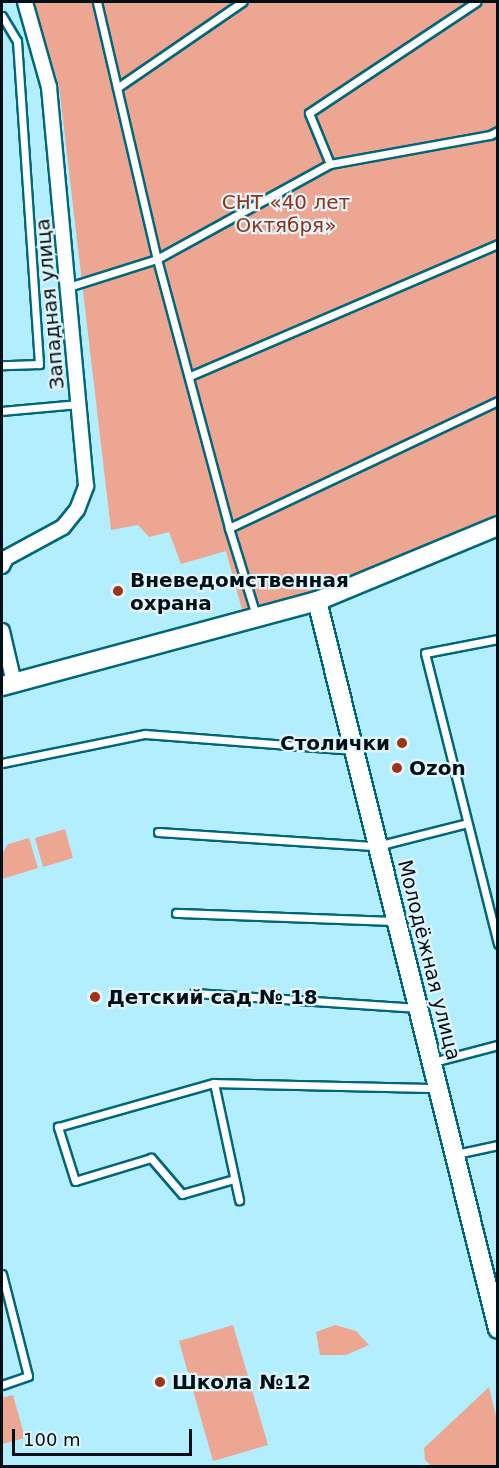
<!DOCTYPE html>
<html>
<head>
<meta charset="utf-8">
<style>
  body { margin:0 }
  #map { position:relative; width:499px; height:1468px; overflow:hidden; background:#b3eefe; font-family:"DejaVu Sans",sans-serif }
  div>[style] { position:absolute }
  .green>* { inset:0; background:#eda692 }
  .roads { filter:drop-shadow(2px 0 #00677a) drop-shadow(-2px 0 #00677a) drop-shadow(0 2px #00677a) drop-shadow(0 -2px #00677a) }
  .service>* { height:7px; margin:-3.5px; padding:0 3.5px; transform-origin:3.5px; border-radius:3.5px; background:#fff }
  .minor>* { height:14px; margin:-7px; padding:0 7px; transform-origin:7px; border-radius:7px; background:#fff }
  .tertiary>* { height:18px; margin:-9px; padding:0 9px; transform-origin:9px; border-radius:9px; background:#fff }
  .dots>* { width:16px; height:16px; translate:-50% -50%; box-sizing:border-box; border:3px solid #e1f4f9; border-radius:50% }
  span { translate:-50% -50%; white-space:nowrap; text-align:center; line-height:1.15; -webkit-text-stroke:4.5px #e1f4f9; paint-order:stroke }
  .park-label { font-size:20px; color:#8f331a }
  .street-label { font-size:20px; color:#001016 }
  .poi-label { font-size:20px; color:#001016; font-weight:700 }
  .left { translate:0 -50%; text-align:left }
  .right { translate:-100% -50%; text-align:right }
  .frame { position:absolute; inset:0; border:3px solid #001016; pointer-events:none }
  .scale { position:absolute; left:12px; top:1429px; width:180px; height:27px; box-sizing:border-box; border:3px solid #001016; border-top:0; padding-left:8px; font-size:18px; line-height:21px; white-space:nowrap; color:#001016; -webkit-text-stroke:4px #e1f4f9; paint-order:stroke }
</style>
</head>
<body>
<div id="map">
  <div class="green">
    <div style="clip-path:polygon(34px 2px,497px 2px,497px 517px,313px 594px,244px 617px,226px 551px,181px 564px,169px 532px,149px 537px,138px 525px,111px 530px,59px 86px)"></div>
    <div style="clip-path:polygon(65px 829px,73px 858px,43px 867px,35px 838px)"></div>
    <div style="clip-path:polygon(29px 838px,38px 868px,2px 879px,2px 854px,8px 844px)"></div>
    <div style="clip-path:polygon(233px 1325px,268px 1445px,213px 1461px,179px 1341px)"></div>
    <div style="clip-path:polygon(335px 1325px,356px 1331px,369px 1345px,346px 1355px,320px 1355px,316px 1332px)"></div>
    <div style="clip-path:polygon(489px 1387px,497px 1420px,497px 1466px,432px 1466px,425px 1460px,424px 1448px)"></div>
    <div style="clip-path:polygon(13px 1395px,25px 1438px,2px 1444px,2px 1398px)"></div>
  </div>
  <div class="roads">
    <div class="service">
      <div style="left:97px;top:2px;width:264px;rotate:76.9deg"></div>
      <div style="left:157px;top:259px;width:278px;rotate:75deg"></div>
      <div style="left:229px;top:528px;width:91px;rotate:72.8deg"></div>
      <div style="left:2px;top:16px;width:29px;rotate:59deg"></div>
      <div style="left:17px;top:41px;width:324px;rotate:86.1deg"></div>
      <div style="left:39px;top:364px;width:37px;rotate:178deg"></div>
      <div style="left:117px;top:88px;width:152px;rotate:-34.5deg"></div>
      <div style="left:330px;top:164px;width:55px;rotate:-112.4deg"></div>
      <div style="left:309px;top:113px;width:201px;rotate:-33.6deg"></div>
      <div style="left:68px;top:287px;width:93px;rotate:-17.5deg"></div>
      <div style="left:157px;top:259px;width:197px;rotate:-28.8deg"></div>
      <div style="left:330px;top:164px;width:163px;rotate:-10.3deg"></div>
      <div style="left:490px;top:135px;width:9px;rotate:-27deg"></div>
      <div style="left:190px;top:376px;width:335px;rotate:-23.2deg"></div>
      <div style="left:2px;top:411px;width:76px;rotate:-5.3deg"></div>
      <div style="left:229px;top:528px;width:297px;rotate:-25.3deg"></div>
      <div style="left:498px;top:639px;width:74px;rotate:169.1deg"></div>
      <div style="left:425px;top:653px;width:300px;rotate:75.9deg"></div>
      <div style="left:2px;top:763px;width:146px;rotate:-11.5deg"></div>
      <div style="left:145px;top:734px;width:207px;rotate:4.4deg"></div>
      <div style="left:158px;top:832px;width:219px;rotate:3.7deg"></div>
      <div style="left:377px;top:846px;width:93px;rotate:-14.3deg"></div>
      <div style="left:176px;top:913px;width:220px;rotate:2.1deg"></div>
      <div style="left:194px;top:993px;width:225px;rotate:3.8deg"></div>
      <div style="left:433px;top:1062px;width:67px;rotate:-14.7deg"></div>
      <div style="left:214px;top:1083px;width:120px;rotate:77.9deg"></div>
      <div style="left:456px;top:1154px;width:43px;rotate:-12.1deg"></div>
      <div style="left:234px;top:1179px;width:54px;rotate:163.9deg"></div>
      <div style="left:182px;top:1194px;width:48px;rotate:-130.7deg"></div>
      <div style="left:151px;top:1158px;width:79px;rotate:163.2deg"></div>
      <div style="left:75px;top:1181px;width:57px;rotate:-107.5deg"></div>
      <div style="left:58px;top:1127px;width:162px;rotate:-15.8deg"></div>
      <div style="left:214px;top:1083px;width:223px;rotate:1.3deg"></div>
      <div style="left:2px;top:1274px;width:105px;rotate:75.7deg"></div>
      <div style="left:28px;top:1376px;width:28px;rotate:161deg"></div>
    </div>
    <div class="minor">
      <div style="left:2px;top:566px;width:9px;rotate:-63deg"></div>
      <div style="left:6px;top:558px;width:65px;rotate:-28.5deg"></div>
      <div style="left:63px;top:527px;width:22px;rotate:-51deg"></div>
      <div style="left:77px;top:510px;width:26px;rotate:-69deg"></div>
      <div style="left:86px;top:486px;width:401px;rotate:-95.3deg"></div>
      <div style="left:49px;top:87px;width:88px;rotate:-105.8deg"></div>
      <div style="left:2px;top:631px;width:53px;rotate:77deg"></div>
    </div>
    <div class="tertiary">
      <div style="left:317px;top:601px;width:750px;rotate:76.04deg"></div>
      <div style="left:2px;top:686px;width:326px;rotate:-15.1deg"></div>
      <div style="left:317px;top:601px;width:196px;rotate:-22.5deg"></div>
    </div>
  </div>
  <div class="dots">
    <div style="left:118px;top:591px;background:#9c3517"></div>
    <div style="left:402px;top:743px;background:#9c3517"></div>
    <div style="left:397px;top:768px;background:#9c3517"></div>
    <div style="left:95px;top:997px;background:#9c3517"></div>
    <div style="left:160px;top:1382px;background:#9c3517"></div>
  </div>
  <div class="park-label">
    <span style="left:286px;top:214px">СНТ «40 лет<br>Октября»</span>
  </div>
  <div class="street-label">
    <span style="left:50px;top:304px;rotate:-95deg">Западная улица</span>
    <span style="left:429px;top:960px;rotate:76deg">Молодёжная улица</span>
  </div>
  <div class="poi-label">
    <span class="left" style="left:130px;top:592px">Вневедомственная<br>охрана</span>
    <span class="right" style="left:390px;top:743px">Столички</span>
    <span class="left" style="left:409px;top:768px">Ozon</span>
    <span class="left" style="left:107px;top:997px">Детский сад № 18</span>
    <span class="left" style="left:172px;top:1382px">Школа №12</span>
  </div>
  <div class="frame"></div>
  <div class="scale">100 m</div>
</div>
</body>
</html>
